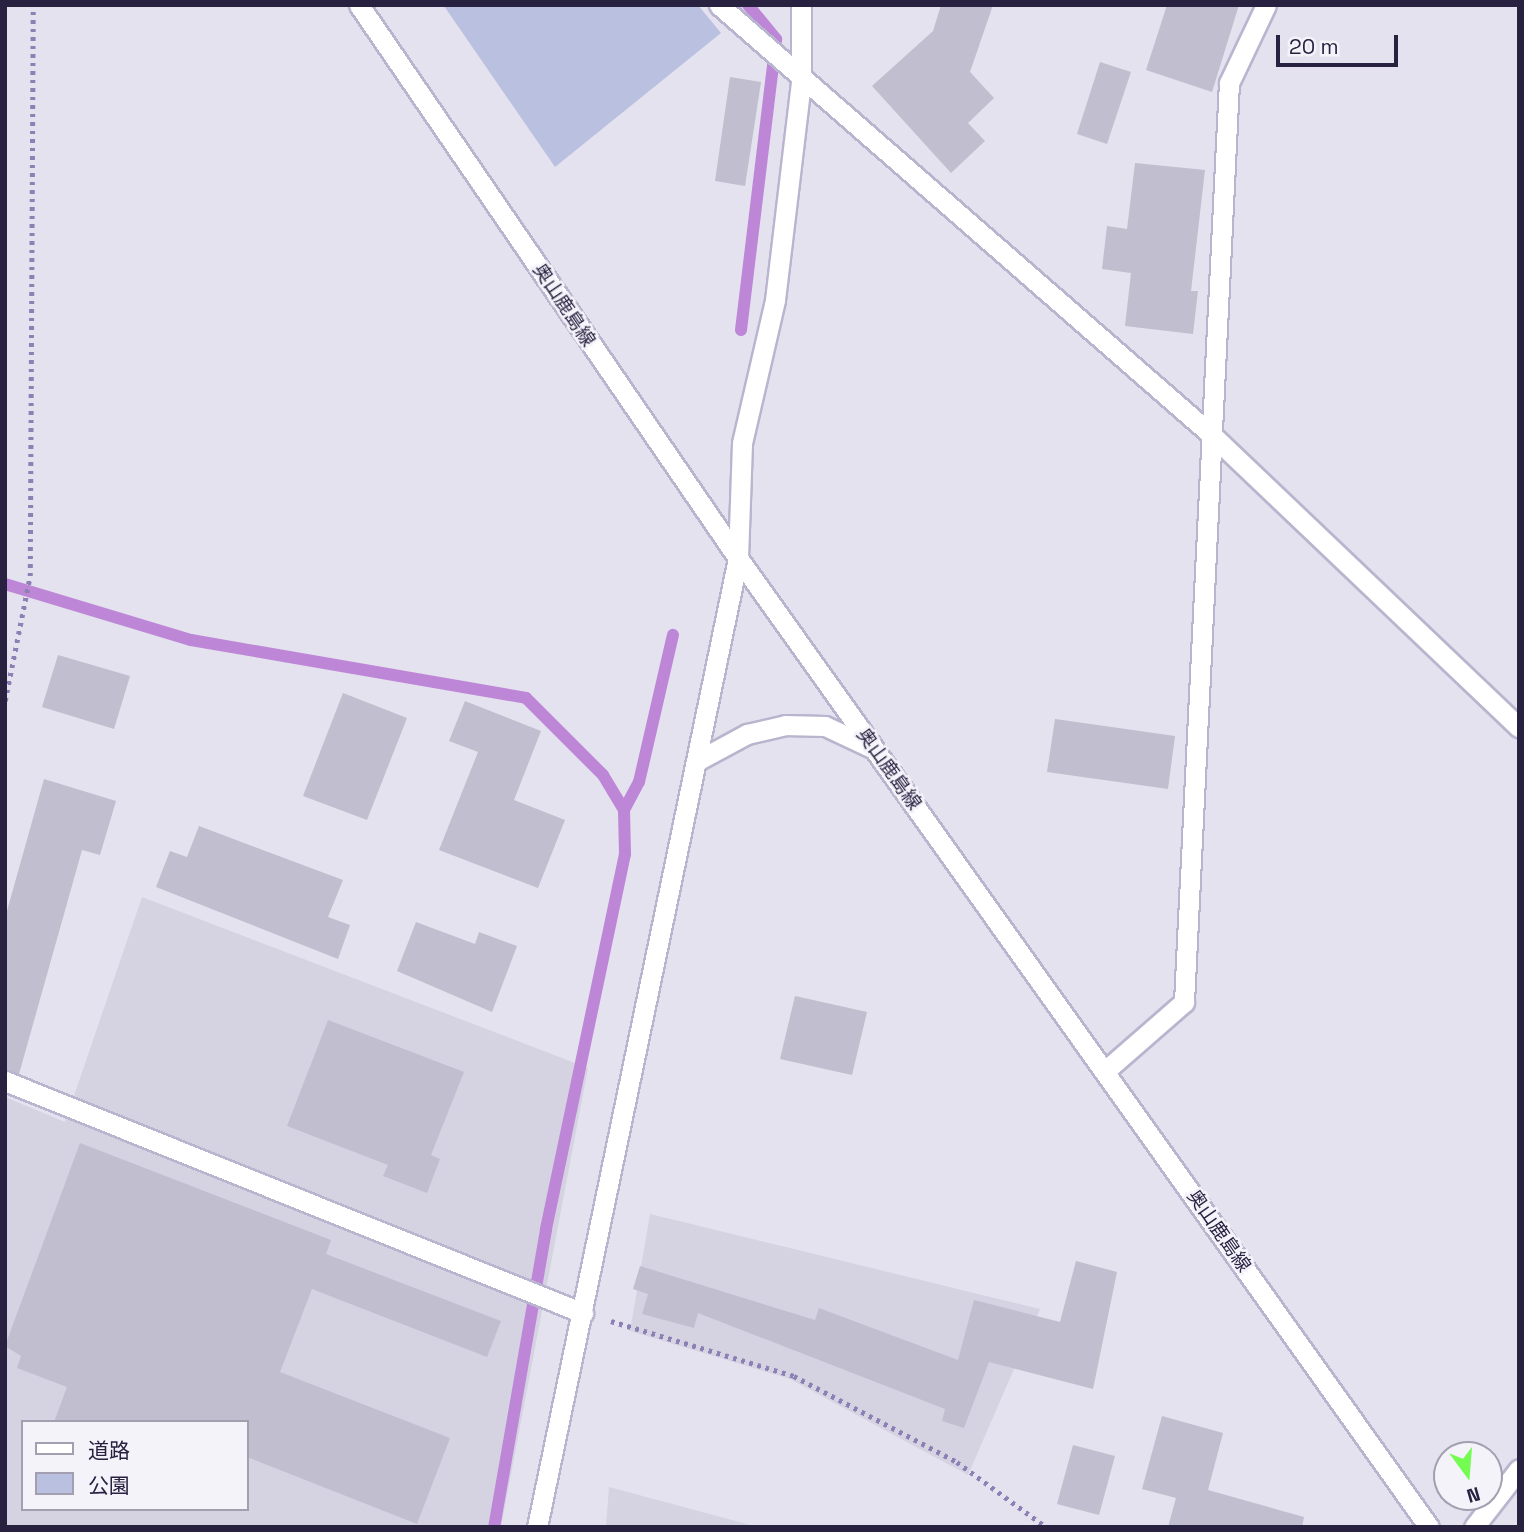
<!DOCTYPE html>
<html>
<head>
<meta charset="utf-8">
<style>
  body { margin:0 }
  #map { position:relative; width:1524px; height:1532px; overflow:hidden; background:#e3e2ee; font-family:"Space Grotesk","Noto Sans JP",sans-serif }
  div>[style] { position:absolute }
  .built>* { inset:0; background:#d5d3e2 }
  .green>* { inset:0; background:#bac1e0 }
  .stream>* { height:12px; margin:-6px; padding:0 6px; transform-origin:6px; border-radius:6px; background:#be86d6 }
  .building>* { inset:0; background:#c0becf }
  .path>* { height:4.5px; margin-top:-2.25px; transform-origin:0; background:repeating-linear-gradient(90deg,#8c80b4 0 3.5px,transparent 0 8.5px) }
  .roads { filter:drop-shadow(2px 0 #b9b5ce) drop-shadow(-2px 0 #b9b5ce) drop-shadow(0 2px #b9b5ce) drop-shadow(0 -2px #b9b5ce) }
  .minor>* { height:19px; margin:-9.5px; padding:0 9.5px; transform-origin:9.5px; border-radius:9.5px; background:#fff }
  .tertiary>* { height:19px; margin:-9.5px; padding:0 9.5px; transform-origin:9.5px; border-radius:9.5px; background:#fff }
  .secondary>* { height:19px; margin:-9.5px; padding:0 9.5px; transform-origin:9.5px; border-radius:9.5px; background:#fff }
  span { translate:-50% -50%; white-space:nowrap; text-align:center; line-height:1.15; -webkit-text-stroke:5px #f4f3fa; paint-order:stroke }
  .street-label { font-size:19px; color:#292140 }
  .frame { position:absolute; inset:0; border:7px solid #292140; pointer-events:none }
  .legend { position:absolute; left:21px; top:1420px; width:228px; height:91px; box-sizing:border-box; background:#f4f3fa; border:2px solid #a39fb0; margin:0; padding:9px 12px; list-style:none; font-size:21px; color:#292140 }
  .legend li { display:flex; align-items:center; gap:14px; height:35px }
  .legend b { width:35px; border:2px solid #a39fb0 }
  .north { position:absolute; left:1433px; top:1441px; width:70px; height:70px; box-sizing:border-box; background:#f4f3fa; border:2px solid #a39fb0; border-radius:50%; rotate:164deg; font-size:19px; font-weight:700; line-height:28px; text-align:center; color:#292140 }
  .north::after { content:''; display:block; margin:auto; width:24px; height:32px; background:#75fc52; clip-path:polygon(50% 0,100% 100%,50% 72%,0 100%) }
  .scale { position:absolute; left:1276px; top:35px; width:122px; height:32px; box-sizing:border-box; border:4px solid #292140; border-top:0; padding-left:9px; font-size:21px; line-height:24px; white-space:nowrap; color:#292140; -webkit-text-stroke:5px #f4f3fa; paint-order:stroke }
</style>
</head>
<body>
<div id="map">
  <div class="built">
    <div style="clip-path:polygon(evenodd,142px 897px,588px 1068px,501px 1527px,5px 1527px,5px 1097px,65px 1122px,142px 897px,23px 1422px,247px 1422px,247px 1509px,23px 1509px,23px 1422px)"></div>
    <div style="clip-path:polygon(650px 1214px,1040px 1309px,968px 1475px,790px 1379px,630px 1331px)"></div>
    <div style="clip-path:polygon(609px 1487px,758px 1527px,606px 1527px)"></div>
  </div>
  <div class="green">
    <div style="clip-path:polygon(698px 5px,721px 33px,555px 167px,444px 6px)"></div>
  </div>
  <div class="stream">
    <div style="left:741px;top:330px;width:293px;rotate:-83.1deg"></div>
    <div style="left:776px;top:39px;width:44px;rotate:-129.5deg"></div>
    <div style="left:5px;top:584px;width:194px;rotate:16.8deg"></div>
    <div style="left:191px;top:640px;width:340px;rotate:9.8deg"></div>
    <div style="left:526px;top:698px;width:109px;rotate:45deg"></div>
    <div style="left:603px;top:775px;width:41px;rotate:59deg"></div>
    <div style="left:624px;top:810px;width:44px;rotate:88.7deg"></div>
    <div style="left:625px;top:854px;width:384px;rotate:101.9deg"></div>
    <div style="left:546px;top:1230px;width:302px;rotate:99.9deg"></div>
    <div style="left:624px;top:810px;width:32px;rotate:-62deg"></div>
    <div style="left:639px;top:782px;width:151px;rotate:-77deg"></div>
  </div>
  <div class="building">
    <div style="clip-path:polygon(941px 5px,993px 5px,970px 72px,994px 98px,968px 123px,985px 141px,951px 173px,872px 86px,933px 31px)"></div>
    <div style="clip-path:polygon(1167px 5px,1239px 5px,1212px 92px,1146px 70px)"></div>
    <div style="clip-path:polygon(1100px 62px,1131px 72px,1107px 144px,1077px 134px)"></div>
    <div style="clip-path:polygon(730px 77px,761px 82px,745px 186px,715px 181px)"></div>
    <div style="clip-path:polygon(1135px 163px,1205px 170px,1191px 291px,1198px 291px,1193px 334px,1125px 326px,1131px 273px,1102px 269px,1107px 226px,1127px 229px)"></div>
    <div style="clip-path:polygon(58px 655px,130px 676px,114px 729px,42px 707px)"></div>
    <div style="clip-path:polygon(343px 693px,407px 718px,367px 820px,303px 796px)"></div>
    <div style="clip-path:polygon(465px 701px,541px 731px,514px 800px,565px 820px,538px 888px,439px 850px,478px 752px,449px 741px)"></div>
    <div style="clip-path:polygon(1055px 719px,1175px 736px,1168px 789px,1047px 772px)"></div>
    <div style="clip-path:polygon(44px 779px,116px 801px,100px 855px,82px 850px,19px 1074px,5px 1069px,5px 918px)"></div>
    <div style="clip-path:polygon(199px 826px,343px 880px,328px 917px,350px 925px,338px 959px,156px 887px,170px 851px,187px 857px)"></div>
    <div style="clip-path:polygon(416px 922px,475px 944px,479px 932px,517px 946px,492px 1012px,397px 971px)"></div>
    <div style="clip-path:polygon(795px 996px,867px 1012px,852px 1075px,780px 1059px)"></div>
    <div style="clip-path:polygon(328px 1020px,464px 1072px,431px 1155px,440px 1159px,427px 1193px,383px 1176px,388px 1165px,287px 1126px)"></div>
    <div style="clip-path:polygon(80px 1143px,331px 1240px,326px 1254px,501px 1321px,487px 1357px,312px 1289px,280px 1372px,450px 1438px,417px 1524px,247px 1457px,247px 1422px,54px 1422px,67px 1387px,17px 1368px,21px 1356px,5px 1346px)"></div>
    <div style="clip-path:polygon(1076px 1261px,1117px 1272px,1093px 1389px,989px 1362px,964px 1428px,942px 1421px,945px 1409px,698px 1313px,694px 1328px,642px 1314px,648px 1294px,633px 1289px,640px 1266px,815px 1320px,819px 1308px,958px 1360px,974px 1300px,1060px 1322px)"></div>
    <div style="clip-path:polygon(1162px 1416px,1223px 1433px,1208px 1490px,1304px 1517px,1302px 1527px,1168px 1527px,1176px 1498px,1142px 1489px)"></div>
    <div style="clip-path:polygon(1073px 1445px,1115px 1456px,1099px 1515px,1057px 1504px)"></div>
  </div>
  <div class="path">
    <div style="left:5px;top:701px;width:127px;rotate:-78.7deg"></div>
    <div style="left:30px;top:576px;width:571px;rotate:-89.7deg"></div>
    <div style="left:611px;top:1321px;width:191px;rotate:16.7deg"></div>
    <div style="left:794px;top:1376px;width:184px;rotate:27.8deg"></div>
    <div style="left:957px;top:1462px;width:110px;rotate:36.1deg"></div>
  </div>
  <div class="roads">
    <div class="minor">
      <div style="left:719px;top:5px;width:657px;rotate:41.11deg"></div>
      <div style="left:1214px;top:437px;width:421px;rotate:43.6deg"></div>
      <div style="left:738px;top:558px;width:115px;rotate:-88deg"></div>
      <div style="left:742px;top:443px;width:147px;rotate:-77deg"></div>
      <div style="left:775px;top:300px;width:221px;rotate:-83.2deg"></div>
      <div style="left:801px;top:81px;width:76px;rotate:-90deg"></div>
      <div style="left:1105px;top:1071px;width:105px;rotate:-41.1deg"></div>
      <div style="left:1184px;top:1002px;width:920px;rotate:-87.2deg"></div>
      <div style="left:1229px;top:83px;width:86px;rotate:-64.6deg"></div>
      <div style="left:5px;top:1081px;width:623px;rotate:21.87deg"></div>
      <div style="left:1474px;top:1527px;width:73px;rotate:-52.2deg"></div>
    </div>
    <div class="tertiary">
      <div style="left:537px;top:1527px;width:990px;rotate:-78.28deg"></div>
    </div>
    <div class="secondary">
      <div style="left:359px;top:5px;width:670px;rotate:55.58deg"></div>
      <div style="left:738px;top:558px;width:1190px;rotate:54.51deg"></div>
      <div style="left:697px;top:761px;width:57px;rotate:-28.4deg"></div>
      <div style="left:747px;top:734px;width:39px;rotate:-13deg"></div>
      <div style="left:785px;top:725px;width:40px;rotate:1.4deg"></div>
      <div style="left:825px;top:726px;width:54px;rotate:25.1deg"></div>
    </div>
  </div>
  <div class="street-label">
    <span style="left:564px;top:305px;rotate:56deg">奥山鹿島線</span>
    <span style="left:889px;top:769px;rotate:54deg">奥山鹿島線</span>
    <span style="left:1219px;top:1231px;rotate:55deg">奥山鹿島線</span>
  </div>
  <div class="frame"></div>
  <ul class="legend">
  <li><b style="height:9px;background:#fff"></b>道路</li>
  <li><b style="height:19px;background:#bac1e0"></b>公園</li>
  </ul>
  <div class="north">N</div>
  <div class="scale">20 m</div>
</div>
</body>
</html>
